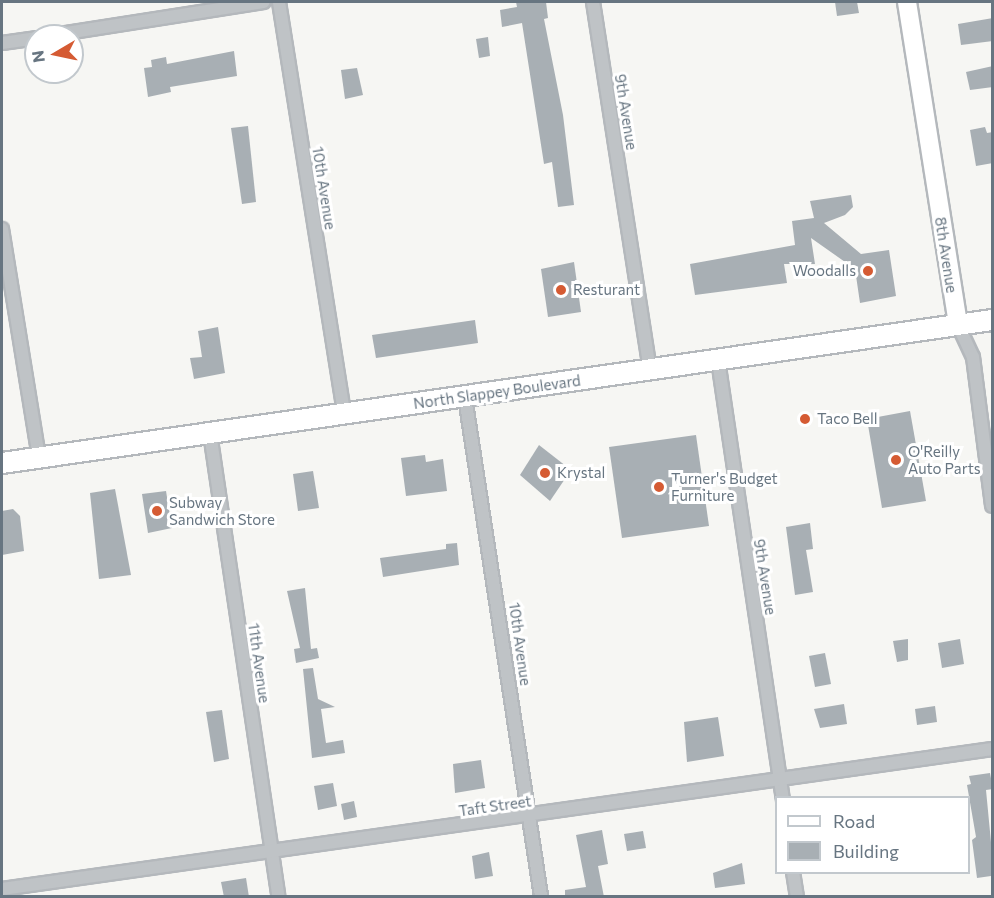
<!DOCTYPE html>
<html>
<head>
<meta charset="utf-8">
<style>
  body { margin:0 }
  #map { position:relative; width:994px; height:898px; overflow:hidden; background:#f6f6f3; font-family:Commissioner,sans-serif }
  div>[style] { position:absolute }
  .building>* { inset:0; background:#a8afb4 }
  .roads { filter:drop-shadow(2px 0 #b4b8bc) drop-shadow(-2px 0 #b4b8bc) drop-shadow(0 2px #b4b8bc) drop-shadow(0 -2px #b4b8bc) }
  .street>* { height:12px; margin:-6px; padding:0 6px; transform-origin:6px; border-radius:6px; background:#bfc3c6 }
  .secondary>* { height:18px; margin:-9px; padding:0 9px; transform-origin:9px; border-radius:9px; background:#fff }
  .primary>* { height:20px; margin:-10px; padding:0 10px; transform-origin:10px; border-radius:10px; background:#fff }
  .dots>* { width:16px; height:16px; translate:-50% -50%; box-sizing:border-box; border:3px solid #fff; border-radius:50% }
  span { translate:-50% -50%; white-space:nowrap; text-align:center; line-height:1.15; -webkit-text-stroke:6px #fff; paint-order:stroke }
  .street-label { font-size:15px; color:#677581 }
  .poi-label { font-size:15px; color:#677581 }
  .right { translate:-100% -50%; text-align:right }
  .left { translate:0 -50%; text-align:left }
  .frame { position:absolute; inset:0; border:3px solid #677581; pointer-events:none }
  .legend { position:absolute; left:775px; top:796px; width:195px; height:78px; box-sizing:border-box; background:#fff; border:2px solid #c2c8cd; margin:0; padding:8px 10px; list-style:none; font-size:18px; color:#677581 }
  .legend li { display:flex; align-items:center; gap:12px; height:30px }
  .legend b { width:30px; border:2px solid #c2c8cd }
  .north { position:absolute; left:24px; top:24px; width:60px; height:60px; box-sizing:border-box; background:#fff; border:2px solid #c2c8cd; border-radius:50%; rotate:261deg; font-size:16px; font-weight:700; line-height:24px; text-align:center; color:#677581 }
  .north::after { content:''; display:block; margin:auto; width:21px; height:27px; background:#d55b33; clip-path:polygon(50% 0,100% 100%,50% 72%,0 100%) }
</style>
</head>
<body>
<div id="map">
  <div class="building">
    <div style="clip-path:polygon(516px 2px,546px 2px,548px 18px,544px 19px,563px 115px,574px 205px,558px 207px,552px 162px,544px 164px,522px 23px,502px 27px,500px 10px,517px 7px)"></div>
    <div style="clip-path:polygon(835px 2px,857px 2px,859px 13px,837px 16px)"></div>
    <div style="clip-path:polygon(993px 18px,993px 41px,961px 45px,958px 24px)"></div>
    <div style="clip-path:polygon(488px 37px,490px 56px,479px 58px,476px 39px)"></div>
    <div style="clip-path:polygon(234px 51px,237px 76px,170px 87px,171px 92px,148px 97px,144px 68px,152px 67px,151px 60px,166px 57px,167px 64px)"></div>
    <div style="clip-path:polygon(993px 66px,993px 87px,970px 90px,966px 72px)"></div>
    <div style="clip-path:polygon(357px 68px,363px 95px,345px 99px,341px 70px)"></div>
    <div style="clip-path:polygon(248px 126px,256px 202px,242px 204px,231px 128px)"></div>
    <div style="clip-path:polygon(985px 127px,987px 133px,993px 132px,993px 163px,976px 166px,970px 130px)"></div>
    <div style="clip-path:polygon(851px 195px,853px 207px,845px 215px,824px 223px,861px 254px,889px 250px,896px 296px,860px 303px,855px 269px,811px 238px,815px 264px,784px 264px,787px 283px,695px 295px,690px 264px,795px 245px,792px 221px,814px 218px,810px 201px)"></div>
    <div style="clip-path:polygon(574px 262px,581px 312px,548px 317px,541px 269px)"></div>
    <div style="clip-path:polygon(475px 320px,478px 343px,376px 358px,372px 335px)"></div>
    <div style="clip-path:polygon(218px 327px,225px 373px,194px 379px,190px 358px,202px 357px,198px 331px)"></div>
    <div style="clip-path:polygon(910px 411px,926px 501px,882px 508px,867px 419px)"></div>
    <div style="clip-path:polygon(696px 435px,709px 526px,622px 538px,609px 447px)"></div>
    <div style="clip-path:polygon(539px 445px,571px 470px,550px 501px,520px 475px)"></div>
    <div style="clip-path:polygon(425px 455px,426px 462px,443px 459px,447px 491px,406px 496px,401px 458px)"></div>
    <div style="clip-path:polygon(313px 471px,319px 508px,298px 511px,293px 474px)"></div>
    <div style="clip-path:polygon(115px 489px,131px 575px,99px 579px,90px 493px)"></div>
    <div style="clip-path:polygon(166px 491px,172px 528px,148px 533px,142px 494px)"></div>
    <div style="clip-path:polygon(13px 509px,20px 516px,24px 551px,2px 555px,2px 511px)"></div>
    <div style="clip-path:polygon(810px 523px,813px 549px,806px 550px,813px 592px,795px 595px,786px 527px)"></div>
    <div style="clip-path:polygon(457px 543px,459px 565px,383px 577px,380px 558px,446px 549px,446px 544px)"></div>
    <div style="clip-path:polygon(305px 588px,311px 649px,317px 648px,319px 658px,296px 663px,294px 649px,300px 648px,287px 591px)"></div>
    <div style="clip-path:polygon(908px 639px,908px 660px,897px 662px,893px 641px)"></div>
    <div style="clip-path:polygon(960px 639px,964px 664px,942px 668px,938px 643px)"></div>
    <div style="clip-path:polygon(825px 653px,831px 684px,815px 687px,809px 656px)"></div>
    <div style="clip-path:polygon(313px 668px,318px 699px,335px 707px,321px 709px,326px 743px,343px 740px,345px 753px,312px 758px,303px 669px)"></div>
    <div style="clip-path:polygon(844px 704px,847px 724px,820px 728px,814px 709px)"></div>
    <div style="clip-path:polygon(935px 706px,937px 722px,917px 725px,915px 709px)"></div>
    <div style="clip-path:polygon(222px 710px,229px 759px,214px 762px,206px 712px)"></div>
    <div style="clip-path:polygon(718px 717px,724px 756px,687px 762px,684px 722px)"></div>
    <div style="clip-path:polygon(481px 760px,485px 788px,455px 793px,453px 764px)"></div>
    <div style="clip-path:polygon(990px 773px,993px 789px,986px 790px,993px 863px,991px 876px,977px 878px,972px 840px,976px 837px,967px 785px,971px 784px,969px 776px)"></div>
    <div style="clip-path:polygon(333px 783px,337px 806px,318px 810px,314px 786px)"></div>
    <div style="clip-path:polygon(354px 801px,357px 817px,344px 820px,341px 804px)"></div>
    <div style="clip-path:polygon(602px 830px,608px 864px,598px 866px,604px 897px,565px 897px,565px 890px,586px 887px,576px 835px)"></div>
    <div style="clip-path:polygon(643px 831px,646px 848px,627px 851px,624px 834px)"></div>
    <div style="clip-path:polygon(489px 852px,493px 876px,475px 879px,472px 856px)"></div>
    <div style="clip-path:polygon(742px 863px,745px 884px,715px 888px,713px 873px)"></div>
    <div style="clip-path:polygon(246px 878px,249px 897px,224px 897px,221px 882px)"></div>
  </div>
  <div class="roads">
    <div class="street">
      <div style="left:279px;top:2px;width:417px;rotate:81deg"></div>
      <div style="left:593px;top:2px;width:372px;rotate:81.2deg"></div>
      <div style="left:47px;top:36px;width:219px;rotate:-8.9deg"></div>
      <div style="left:2px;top:43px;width:34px;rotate:-8deg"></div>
      <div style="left:2px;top:229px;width:232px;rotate:80.8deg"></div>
      <div style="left:958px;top:325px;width:35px;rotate:65deg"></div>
      <div style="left:973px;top:357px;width:150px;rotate:82.7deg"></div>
      <div style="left:718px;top:360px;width:443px;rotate:81.6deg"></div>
      <div style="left:465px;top:397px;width:505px;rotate:81.34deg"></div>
      <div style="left:210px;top:433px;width:468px;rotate:81.6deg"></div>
      <div style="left:793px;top:872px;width:24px;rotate:81deg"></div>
      <div style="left:2px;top:889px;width:1000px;rotate:-8.05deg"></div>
    </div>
    <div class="secondary">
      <div style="left:907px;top:2px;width:327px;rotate:81deg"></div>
    </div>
    <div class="primary">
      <div style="left:2px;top:463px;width:1000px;rotate:-8.22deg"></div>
    </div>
  </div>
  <div class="dots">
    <div style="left:868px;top:271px;background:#d55b33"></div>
    <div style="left:561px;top:290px;background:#d55b33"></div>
    <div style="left:805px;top:419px;background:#d55b33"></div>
    <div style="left:896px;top:460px;background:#d55b33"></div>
    <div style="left:545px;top:473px;background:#d55b33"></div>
    <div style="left:659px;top:487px;background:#d55b33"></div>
    <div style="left:157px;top:511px;background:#d55b33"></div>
  </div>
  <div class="street-label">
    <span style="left:626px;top:112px;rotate:81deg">9th Avenue</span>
    <span style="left:324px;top:188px;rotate:81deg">10th Avenue</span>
    <span style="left:946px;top:255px;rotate:81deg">8th Avenue</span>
    <span style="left:497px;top:392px;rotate:-8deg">North Slappey Boulevard</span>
    <span style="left:765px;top:577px;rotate:81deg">9th Avenue</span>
    <span style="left:520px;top:644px;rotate:82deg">10th Avenue</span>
    <span style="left:259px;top:663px;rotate:82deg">11th Avenue</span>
    <span style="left:495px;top:806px;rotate:-8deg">Taft Street</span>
  </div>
  <div class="poi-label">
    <span class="right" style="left:856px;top:271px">Woodalls</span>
    <span class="left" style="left:573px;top:290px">Resturant</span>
    <span class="left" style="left:817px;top:419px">Taco Bell</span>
    <span class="left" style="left:908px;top:460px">O'Reilly<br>Auto Parts</span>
    <span class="left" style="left:557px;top:473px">Krystal</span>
    <span class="left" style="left:671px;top:487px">Turner's Budget<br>Furniture</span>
    <span class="left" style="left:169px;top:511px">Subway<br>Sandwich Store</span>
  </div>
  <div class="frame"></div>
  <ul class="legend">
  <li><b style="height:8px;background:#fff"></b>Road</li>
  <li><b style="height:16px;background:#a8afb4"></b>Building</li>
  </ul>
  <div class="north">N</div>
</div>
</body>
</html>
